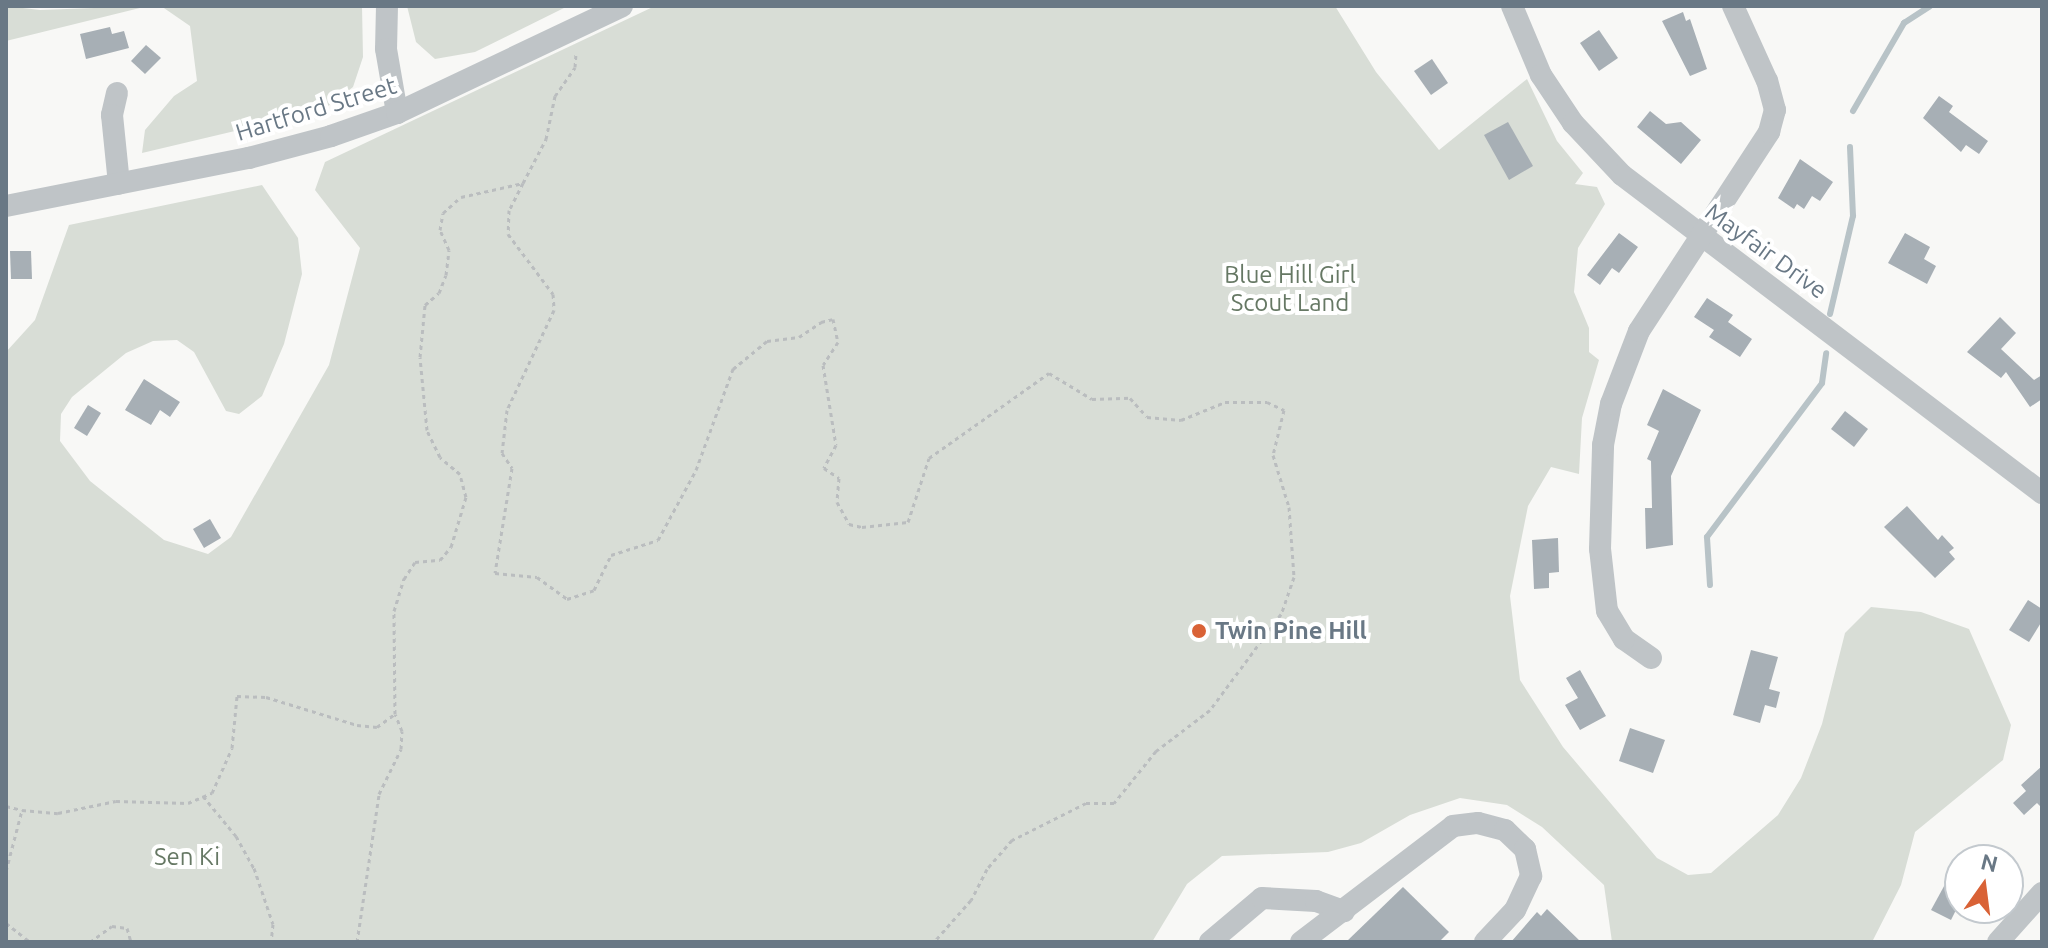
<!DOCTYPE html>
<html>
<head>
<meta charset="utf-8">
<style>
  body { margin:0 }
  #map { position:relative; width:2048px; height:948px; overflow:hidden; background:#f8f8f6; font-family:Ubuntu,sans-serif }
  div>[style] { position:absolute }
  .green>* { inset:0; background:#d8ddd6 }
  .stream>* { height:6px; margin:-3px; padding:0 3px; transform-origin:3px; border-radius:3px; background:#b8c3c7 }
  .building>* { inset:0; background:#a7afb5 }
  .path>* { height:3px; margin-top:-1.5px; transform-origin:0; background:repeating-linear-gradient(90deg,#babdbf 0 4px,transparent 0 8px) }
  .minor>* { height:22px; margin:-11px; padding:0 11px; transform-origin:11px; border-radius:11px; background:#bfc4c7 }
  .dots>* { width:22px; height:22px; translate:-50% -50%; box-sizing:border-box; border:4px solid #fff; border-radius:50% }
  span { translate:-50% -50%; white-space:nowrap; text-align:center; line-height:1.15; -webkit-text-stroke:8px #fff; paint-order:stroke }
  .street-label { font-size:24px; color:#697885 }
  .park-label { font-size:24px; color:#667864 }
  .poi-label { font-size:24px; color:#697885; font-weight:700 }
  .left { translate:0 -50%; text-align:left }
  .frame { position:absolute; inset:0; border:8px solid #697885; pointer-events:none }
  .north { position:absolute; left:1944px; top:844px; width:80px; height:80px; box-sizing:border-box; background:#fff; border:2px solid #c3c9ce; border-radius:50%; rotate:14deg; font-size:22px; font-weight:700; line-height:32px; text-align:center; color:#697885 }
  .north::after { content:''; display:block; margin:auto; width:28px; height:36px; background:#d96236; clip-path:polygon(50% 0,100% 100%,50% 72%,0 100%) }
</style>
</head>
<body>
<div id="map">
  <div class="green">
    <div style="clip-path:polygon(6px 6px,40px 10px,148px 6px,6px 41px)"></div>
    <div style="clip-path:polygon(161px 6px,362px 6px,363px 57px,353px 87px,323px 110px,142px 153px,145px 130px,174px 96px,197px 81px,190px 26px)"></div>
    <div style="clip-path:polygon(407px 6px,568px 6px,475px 52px,435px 59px,416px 42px)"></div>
    <div style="clip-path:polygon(655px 6px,1335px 6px,1376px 72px,1439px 150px,1527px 79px,1557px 141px,1583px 173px,1575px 184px,1597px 187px,1605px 204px,1578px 248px,1574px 292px,1589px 328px,1589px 352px,1599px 360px,1582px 418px,1579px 474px,1551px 467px,1528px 506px,1510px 596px,1520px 680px,1563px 747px,1657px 858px,1688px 875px,1711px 873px,1778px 815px,1801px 778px,1822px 724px,1845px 633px,1871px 607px,1921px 612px,1969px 629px,2011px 725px,2003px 760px,1915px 832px,1901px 885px,1872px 942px,1612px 942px,1604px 885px,1542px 827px,1507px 805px,1460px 798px,1410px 815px,1361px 843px,1328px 852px,1222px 856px,1187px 884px,1152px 942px,6px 942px,6px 352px,35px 320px,69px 225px,262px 185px,298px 238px,302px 274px,284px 344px,262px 396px,239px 414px,226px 411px,194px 352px,177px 340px,153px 341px,126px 353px,72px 397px,61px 414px,60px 441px,90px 481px,164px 540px,208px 554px,231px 537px,329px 365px,360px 248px,315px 190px,325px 162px)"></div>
  </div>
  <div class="stream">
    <div style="left:1853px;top:111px;width:102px;rotate:-59.9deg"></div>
    <div style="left:1904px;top:23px;width:31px;rotate:-33deg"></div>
    <div style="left:1830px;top:314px;width:101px;rotate:-76.8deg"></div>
    <div style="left:1853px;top:216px;width:69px;rotate:-92.5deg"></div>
    <div style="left:1710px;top:585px;width:48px;rotate:-93.6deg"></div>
    <div style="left:1707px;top:537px;width:192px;rotate:-53.2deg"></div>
    <div style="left:1822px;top:383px;width:30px;rotate:-82deg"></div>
  </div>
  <div class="building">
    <div style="clip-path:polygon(1683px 12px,1686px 21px,1690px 19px,1707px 69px,1690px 76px,1662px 21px)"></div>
    <div style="clip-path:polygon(110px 27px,112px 34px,124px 31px,129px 48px,86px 59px,80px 34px)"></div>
    <div style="clip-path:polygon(1599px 30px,1618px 58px,1599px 71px,1580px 43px)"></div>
    <div style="clip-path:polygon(146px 45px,161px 58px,145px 74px,131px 61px)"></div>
    <div style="clip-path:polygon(1432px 59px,1448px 83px,1431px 95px,1414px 71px)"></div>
    <div style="clip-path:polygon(1939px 96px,1953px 106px,1949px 112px,1988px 141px,1979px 154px,1966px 145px,1961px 152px,1923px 118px)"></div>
    <div style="clip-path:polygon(1650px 111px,1666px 124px,1681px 122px,1701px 140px,1681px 164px,1637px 127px)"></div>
    <div style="clip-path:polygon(1508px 122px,1533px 166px,1509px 180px,1484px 135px)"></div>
    <div style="clip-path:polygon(1800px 159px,1833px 182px,1820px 201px,1812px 196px,1804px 209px,1797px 204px,1794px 209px,1778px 198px)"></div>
    <div style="clip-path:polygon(1619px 233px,1638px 247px,1619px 273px,1612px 268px,1600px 285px,1587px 275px)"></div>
    <div style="clip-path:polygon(1905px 233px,1930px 247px,1924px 259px,1936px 266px,1927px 284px,1888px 263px)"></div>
    <div style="clip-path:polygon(10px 251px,31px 251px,32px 279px,11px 279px)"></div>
    <div style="clip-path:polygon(1707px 298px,1733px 315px,1728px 322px,1752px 339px,1740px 357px,1709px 337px,1714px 330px,1694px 317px)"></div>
    <div style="clip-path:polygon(2000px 317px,2016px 333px,2001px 349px,2034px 380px,2042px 375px,2042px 399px,2030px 407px,2006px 372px,2001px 378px,1967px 352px)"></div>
    <div style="clip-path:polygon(144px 379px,180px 402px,170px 417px,160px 410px,151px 425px,125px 410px)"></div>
    <div style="clip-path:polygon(1663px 389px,1701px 410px,1671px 476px,1673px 545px,1646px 549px,1645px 508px,1652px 508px,1651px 461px,1647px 459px,1659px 431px,1647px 425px)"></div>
    <div style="clip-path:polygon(88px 405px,101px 413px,87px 436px,74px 428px)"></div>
    <div style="clip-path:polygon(1845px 411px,1868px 429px,1854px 447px,1831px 429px)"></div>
    <div style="clip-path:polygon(1907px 506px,1938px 540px,1942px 535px,1954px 548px,1949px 552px,1955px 559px,1935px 578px,1884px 527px)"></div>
    <div style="clip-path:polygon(210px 519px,221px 538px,204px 548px,193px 529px)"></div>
    <div style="clip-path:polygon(1558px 538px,1559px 572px,1549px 573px,1549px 588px,1534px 589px,1532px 540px)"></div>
    <div style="clip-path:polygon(2028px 600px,2042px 609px,2042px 621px,2029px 642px,2009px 630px)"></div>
    <div style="clip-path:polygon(1751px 650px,1778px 657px,1769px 689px,1780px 692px,1776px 708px,1765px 705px,1760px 723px,1733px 715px)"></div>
    <div style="clip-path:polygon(1580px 670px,1606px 716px,1580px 730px,1565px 705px,1578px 698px,1566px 678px)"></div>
    <div style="clip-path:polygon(1630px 728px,1665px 740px,1653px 773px,1619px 761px)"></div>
    <div style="clip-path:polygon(2042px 766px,2042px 808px,2037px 803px,2024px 815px,2013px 803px,2026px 791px,2021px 785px)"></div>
    <div style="clip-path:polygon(1960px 857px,1960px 902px,1951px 920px,1931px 910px)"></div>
    <div style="clip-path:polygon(1403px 887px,1449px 932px,1439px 942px,1346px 942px)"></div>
    <div style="clip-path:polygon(1547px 909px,1581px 942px,1511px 942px,1537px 912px,1541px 916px)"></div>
  </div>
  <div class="path">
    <div style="left:523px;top:183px;width:30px;rotate:117deg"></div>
    <div style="left:509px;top:210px;width:24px;rotate:92deg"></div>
    <div style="left:508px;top:234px;width:75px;rotate:53.1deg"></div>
    <div style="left:553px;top:294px;width:16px;rotate:86deg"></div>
    <div style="left:554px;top:310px;width:110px;rotate:115.2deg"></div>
    <div style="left:507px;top:410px;width:43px;rotate:96.6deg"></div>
    <div style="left:502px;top:453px;width:18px;rotate:56deg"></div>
    <div style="left:512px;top:468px;width:106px;rotate:99.2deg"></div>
    <div style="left:495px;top:573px;width:42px;rotate:5.4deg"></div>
    <div style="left:537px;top:577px;width:37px;rotate:36deg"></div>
    <div style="left:567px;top:599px;width:28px;rotate:-18deg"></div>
    <div style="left:594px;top:590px;width:39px;rotate:-64deg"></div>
    <div style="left:611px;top:555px;width:49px;rotate:-17.7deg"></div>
    <div style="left:658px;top:540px;width:80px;rotate:-61.5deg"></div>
    <div style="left:696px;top:470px;width:108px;rotate:-69.9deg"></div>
    <div style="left:733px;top:369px;width:44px;rotate:-39.5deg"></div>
    <div style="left:767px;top:341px;width:32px;rotate:-7deg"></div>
    <div style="left:799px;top:337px;width:27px;rotate:-34deg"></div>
    <div style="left:821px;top:322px;width:12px;rotate:-14deg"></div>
    <div style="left:833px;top:319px;width:24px;rotate:78deg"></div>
    <div style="left:838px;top:342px;width:27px;rotate:123deg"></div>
    <div style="left:823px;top:365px;width:81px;rotate:80.8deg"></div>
    <div style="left:836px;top:445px;width:26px;rotate:118deg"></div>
    <div style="left:824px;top:468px;width:18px;rotate:34deg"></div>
    <div style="left:839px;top:478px;width:24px;rotate:95deg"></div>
    <div style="left:837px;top:502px;width:25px;rotate:61deg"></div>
    <div style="left:849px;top:524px;width:13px;rotate:13deg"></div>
    <div style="left:862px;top:527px;width:46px;rotate:-6.2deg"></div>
    <div style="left:908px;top:522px;width:67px;rotate:-71.8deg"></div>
    <div style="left:929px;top:458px;width:147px;rotate:-35.3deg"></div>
    <div style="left:1049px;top:373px;width:50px;rotate:31.2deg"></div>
    <div style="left:1092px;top:399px;width:38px;rotate:-2deg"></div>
    <div style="left:1130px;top:398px;width:25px;rotate:48deg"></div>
    <div style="left:1147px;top:417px;width:34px;rotate:5deg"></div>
    <div style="left:1181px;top:420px;width:48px;rotate:-22.2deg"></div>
    <div style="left:1225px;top:402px;width:42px"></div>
    <div style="left:1267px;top:402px;width:19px;rotate:25deg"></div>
    <div style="left:1284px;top:410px;width:46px;rotate:103.7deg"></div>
    <div style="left:1273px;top:455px;width:54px;rotate:72.9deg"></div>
    <div style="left:1289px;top:507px;width:70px;rotate:85.9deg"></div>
    <div style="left:1294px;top:577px;width:39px;rotate:109deg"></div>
    <div style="left:1281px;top:614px;width:119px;rotate:126.5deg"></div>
    <div style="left:1210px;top:710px;width:68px;rotate:142.8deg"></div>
    <div style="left:1156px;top:751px;width:67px;rotate:128.9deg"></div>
    <div style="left:1114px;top:803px;width:28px;rotate:180deg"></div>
    <div style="left:1086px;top:803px;width:83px;rotate:153.4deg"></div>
    <div style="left:1012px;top:840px;width:38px;rotate:131deg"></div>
    <div style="left:987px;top:869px;width:35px;rotate:117deg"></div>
    <div style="left:971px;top:900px;width:56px;rotate:131.4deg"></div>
    <div style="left:203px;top:796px;width:52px;rotate:50.5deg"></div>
    <div style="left:236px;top:836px;width:37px;rotate:61deg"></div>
    <div style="left:254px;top:868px;width:59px;rotate:71.3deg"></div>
    <div style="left:273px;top:924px;width:18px;rotate:96deg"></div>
    <div style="left:6px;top:806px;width:16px;rotate:14deg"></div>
    <div style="left:6px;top:871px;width:63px;rotate:-75.3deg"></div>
    <div style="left:22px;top:810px;width:36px;rotate:5deg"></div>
    <div style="left:58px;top:813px;width:59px;rotate:-11.7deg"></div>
    <div style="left:116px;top:801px;width:72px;rotate:1.6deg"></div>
    <div style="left:188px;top:803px;width:26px;rotate:-23deg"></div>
    <div style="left:212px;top:793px;width:49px;rotate:-66deg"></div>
    <div style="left:232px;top:748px;width:52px;rotate:-84.5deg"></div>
    <div style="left:237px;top:696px;width:29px;rotate:2deg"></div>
    <div style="left:266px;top:697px;width:95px;rotate:17.1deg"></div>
    <div style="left:357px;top:725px;width:20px;rotate:6deg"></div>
    <div style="left:377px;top:727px;width:22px;rotate:-36deg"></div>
    <div style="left:395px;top:714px;width:103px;rotate:-90.6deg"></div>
    <div style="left:394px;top:611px;width:34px;rotate:-73deg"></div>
    <div style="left:404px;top:579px;width:20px;rotate:-57deg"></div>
    <div style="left:415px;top:562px;width:25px;rotate:-5deg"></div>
    <div style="left:440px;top:560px;width:17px;rotate:-50deg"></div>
    <div style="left:451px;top:547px;width:52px;rotate:-73.3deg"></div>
    <div style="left:466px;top:497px;width:24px;rotate:-105deg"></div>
    <div style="left:460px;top:474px;width:26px;rotate:-140deg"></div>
    <div style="left:440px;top:457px;width:30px;rotate:-116deg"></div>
    <div style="left:427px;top:430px;width:73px;rotate:-95.5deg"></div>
    <div style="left:420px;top:357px;width:52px;rotate:-84.5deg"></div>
    <div style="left:425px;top:305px;width:18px;rotate:-41deg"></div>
    <div style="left:439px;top:293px;width:19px;rotate:-69deg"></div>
    <div style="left:446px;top:275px;width:25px;rotate:-83deg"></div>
    <div style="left:449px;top:250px;width:22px;rotate:-114deg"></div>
    <div style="left:440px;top:230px;width:17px;rotate:-80deg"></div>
    <div style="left:443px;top:213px;width:24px;rotate:-42deg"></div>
    <div style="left:461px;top:197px;width:64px;rotate:-12.7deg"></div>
    <div style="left:523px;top:183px;width:50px;rotate:-62.4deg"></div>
    <div style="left:546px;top:139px;width:44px;rotate:-78.2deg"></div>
    <div style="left:555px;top:96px;width:35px;rotate:-55deg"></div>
    <div style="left:575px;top:67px;width:15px;rotate:-86deg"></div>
    <div style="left:6px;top:923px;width:31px;rotate:38deg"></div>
    <div style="left:90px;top:942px;width:27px;rotate:-36deg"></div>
    <div style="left:112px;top:926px;width:15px;rotate:8deg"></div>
    <div style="left:127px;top:928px;width:15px;rotate:74deg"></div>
    <div style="left:357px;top:942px;width:150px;rotate:-81.5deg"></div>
    <div style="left:379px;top:794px;width:50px;rotate:-63.9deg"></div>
    <div style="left:401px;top:749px;width:18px;rotate:-87deg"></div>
    <div style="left:402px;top:731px;width:18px;rotate:-112deg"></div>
  </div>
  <div class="minor">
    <div style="left:387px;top:6px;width:43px;rotate:91.3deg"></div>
    <div style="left:386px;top:49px;width:65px;rotate:80.2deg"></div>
    <div style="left:1512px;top:6px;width:75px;rotate:67.2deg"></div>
    <div style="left:1541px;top:75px;width:58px;rotate:56.3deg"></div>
    <div style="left:1573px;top:123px;width:71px;rotate:46.7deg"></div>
    <div style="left:1622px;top:175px;width:527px;rotate:37.13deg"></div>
    <div style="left:117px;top:93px;width:23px;rotate:103deg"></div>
    <div style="left:112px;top:115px;width:69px;rotate:84.2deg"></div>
    <div style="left:6px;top:206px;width:248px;rotate:-11.2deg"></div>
    <div style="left:249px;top:158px;width:85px;rotate:-15deg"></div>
    <div style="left:331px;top:136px;width:70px;rotate:-19.2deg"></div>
    <div style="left:397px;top:113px;width:249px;rotate:-25.4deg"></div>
    <div style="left:1651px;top:658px;width:33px;rotate:-145deg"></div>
    <div style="left:1624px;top:639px;width:33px;rotate:-121deg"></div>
    <div style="left:1607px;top:611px;width:62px;rotate:-96.4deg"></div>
    <div style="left:1600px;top:549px;width:104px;rotate:-88.3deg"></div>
    <div style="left:1603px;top:445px;width:42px;rotate:-79deg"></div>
    <div style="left:1611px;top:404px;width:78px;rotate:-69deg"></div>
    <div style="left:1639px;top:331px;width:238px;rotate:-56.8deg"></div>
    <div style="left:1769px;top:132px;width:23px;rotate:-75deg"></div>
    <div style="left:1775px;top:110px;width:30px;rotate:-105deg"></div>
    <div style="left:1767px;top:81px;width:82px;rotate:-114.4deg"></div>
    <div style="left:1210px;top:942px;width:68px;rotate:-40.2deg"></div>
    <div style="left:1262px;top:898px;width:54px;rotate:3.2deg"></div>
    <div style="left:1316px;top:901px;width:30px;rotate:20deg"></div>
    <div style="left:1301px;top:942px;width:191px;rotate:-37.3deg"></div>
    <div style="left:1453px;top:826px;width:25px;rotate:-7deg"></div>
    <div style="left:1478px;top:823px;width:28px;rotate:15deg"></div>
    <div style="left:1505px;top:830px;width:28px;rotate:44deg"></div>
    <div style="left:1525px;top:849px;width:28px;rotate:77deg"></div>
    <div style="left:1531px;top:876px;width:38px;rotate:115deg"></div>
    <div style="left:1515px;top:910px;width:44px;rotate:133.2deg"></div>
    <div style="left:1998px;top:942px;width:66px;rotate:-48.1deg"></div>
  </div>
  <div class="dots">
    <div style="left:1199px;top:631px;background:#d96236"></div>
  </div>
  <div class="street-label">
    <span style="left:316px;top:109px;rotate:-17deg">Hartford Street</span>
    <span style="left:1766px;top:251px;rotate:36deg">Mayfair Drive</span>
  </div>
  <div class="park-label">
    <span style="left:1290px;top:289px">Blue Hill Girl<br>Scout Land</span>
    <span style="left:187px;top:857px">Sen Ki</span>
  </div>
  <div class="poi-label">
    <span class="left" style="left:1215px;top:631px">Twin Pine Hill</span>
  </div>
  <div class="frame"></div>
  <div class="north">N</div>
</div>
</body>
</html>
